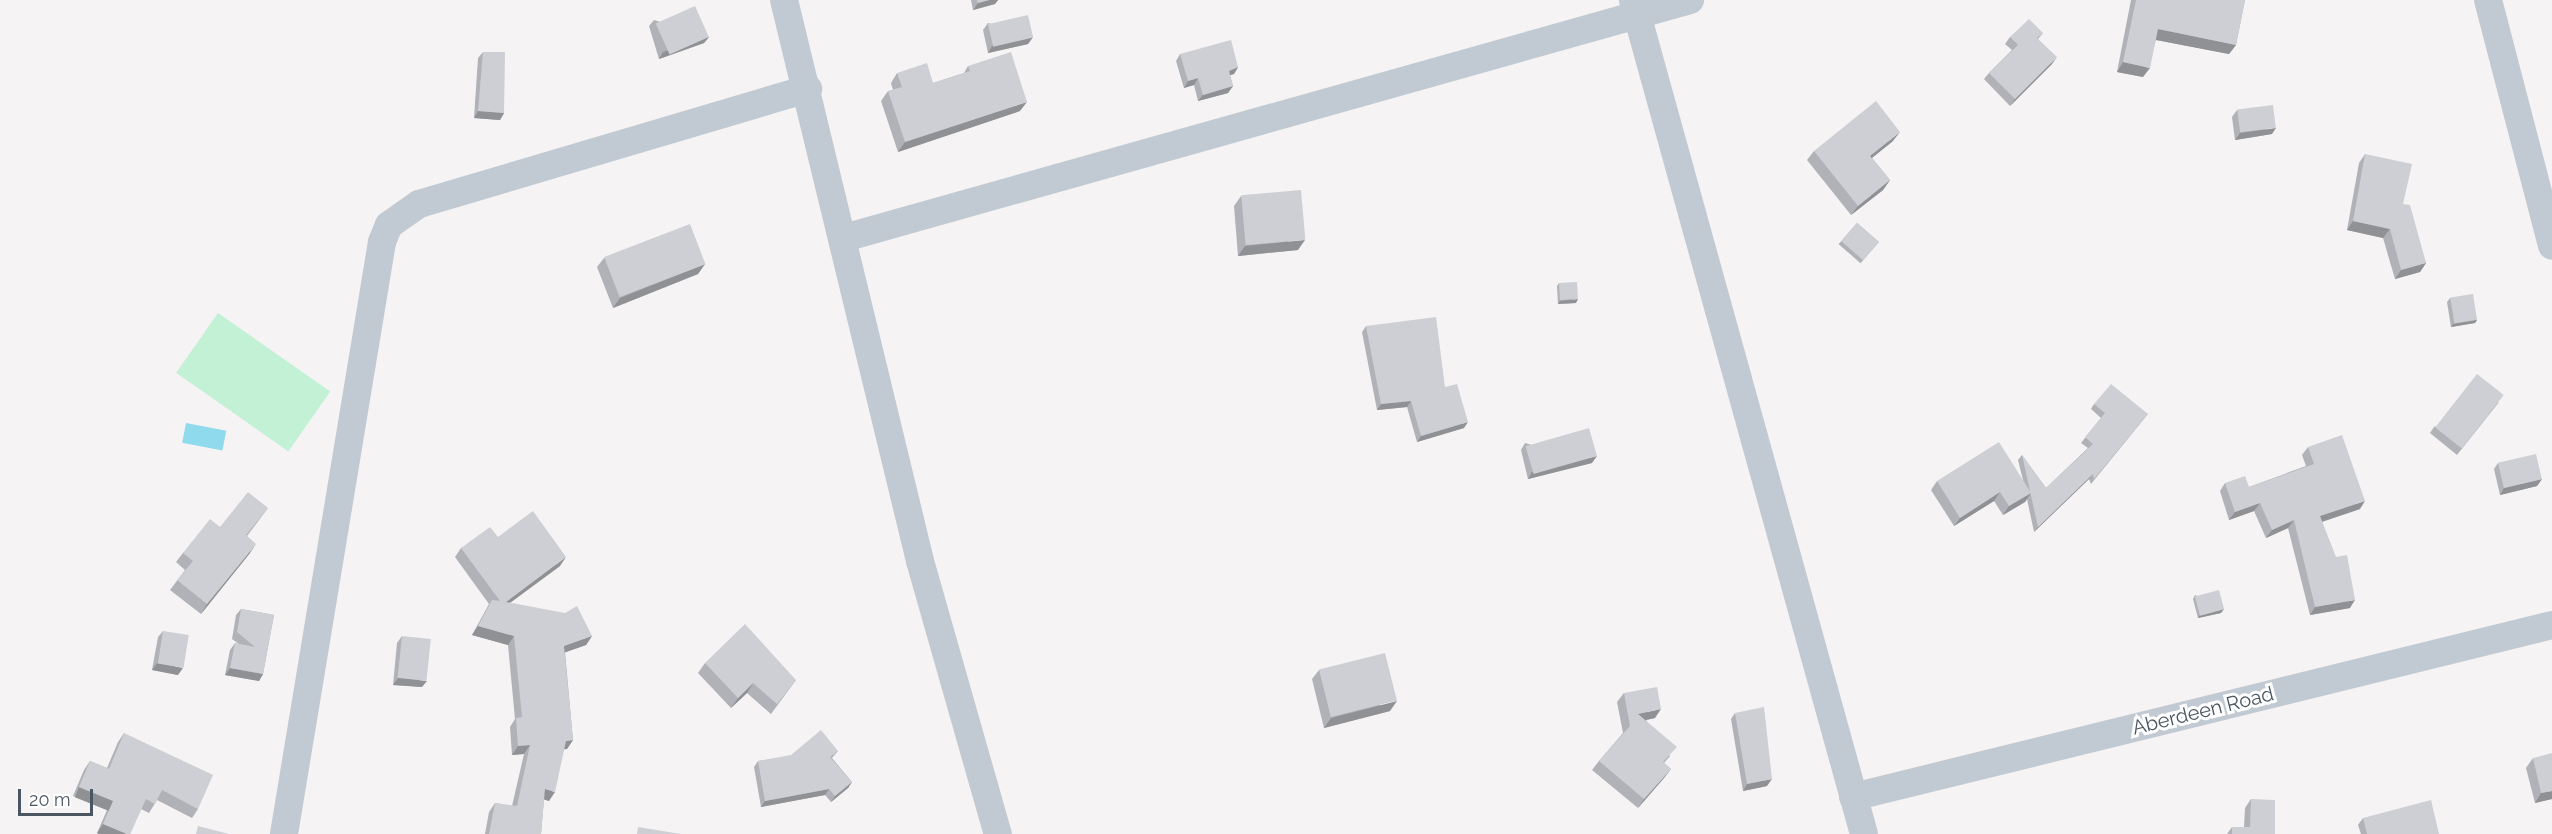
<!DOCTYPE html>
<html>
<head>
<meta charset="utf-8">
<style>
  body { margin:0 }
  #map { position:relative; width:2552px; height:834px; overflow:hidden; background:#f5f3f3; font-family:Raleway,sans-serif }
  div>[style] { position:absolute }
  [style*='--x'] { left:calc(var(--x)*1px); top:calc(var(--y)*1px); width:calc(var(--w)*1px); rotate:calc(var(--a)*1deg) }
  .green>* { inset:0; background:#c3f1d5; transform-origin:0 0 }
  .water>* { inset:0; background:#90daee; transform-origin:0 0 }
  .minor>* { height:28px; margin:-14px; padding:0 14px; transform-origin:14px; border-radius:14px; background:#c1cad2 }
  .wall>* { inset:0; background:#b0b2b7; transform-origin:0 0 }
  .shaded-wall>* { inset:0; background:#909195; transform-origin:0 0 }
  .building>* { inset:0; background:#cdcfd5; transform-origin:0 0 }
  span { translate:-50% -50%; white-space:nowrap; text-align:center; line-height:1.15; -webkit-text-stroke:6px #fff; paint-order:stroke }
  .street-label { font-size:20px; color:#4a5661 }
  .scale { position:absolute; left:18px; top:789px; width:75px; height:27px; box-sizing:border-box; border:3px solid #4a5661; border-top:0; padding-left:8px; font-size:18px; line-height:21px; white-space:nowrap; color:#4a5661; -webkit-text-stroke:4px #fff; paint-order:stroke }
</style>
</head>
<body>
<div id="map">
  <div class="green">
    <i style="left:218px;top:313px;width:137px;height:73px;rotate:35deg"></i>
  </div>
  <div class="water">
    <i style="left:186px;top:423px;width:41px;height:20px;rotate:11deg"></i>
  </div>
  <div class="minor">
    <i style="--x:784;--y:0;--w:577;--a:76.37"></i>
    <i style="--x:920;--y:561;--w:284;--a:74.1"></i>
    <i style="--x:1633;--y:0;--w:865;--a:74.52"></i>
    <i style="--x:2488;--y:0;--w:254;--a:75.4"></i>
    <i style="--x:844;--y:238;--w:879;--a:-15.71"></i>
    <i style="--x:1853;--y:797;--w:720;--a:-13.82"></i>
    <i style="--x:284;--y:834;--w:600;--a:-80.6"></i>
    <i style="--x:382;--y:242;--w:18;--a:-68"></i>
    <i style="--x:389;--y:225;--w:37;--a:-35"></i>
    <i style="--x:419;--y:204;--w:406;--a:-16.5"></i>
  </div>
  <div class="wall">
    <i style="clip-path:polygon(971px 0,998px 0,995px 4px,973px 10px)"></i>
    <i style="clip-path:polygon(2131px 0,2245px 0,2236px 45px,2229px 54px,2156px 40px,2143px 77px,2117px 72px)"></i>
    <i style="clip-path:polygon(654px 20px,709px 37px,704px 43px,659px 59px,649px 26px)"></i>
    <i style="clip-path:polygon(988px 23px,1033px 37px,1028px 44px,988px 53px,983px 30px)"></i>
    <i style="clip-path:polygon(2043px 33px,2038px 39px,2052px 64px,2010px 106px,1984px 79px,1989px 73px,2012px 50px,2005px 44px,2010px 37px)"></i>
    <i style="clip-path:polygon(483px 52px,504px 113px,500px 120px,474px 118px,478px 58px)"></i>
    <i style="clip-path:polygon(1180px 54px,1238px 67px,1234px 74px,1230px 75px,1233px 86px,1228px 93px,1198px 101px,1194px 85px,1184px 88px,1176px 61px)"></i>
    <i style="clip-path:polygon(968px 66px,1020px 111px,898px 152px,881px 101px,888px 91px,893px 90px,891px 83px,897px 73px,933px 83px,964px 73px)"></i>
    <i style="clip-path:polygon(2237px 110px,2272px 134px,2235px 140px,2232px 117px)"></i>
    <i style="clip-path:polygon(1893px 141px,1872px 158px,1890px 180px,1883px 190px,1851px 215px,1807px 160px,1814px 151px)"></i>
    <i style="clip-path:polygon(2365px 154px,2403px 204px,2426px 263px,2420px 272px,2395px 279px,2383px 238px,2347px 230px,2359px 163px)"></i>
    <i style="clip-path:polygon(1241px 196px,1298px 250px,1238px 256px,1234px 206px)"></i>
    <i style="left:1857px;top:223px;width:29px;height:28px;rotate:41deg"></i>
    <i style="clip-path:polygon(604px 258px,705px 264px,698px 274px,613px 308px,597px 267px)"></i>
    <i style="clip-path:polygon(1559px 283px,1576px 303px,1558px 304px,1557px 286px)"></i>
    <i style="clip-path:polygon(2450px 298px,2477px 320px,2475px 323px,2451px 327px,2447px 302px)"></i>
    <i style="clip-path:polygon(1366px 326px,1445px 387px,1464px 428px,1417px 442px,1407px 407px,1377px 410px,1362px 332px)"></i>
    <i style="clip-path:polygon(2499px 402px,2457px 455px,2430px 433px,2434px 427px)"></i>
    <i style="clip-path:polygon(2094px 404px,2148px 414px,2091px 484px,2089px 479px,2034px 532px,2027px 499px,2025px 502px,2003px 515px,1994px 501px,1954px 526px,1931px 490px,1937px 481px,2023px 480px,2018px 460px,2022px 455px,2046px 488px,2088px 448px,2081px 443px,2101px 418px,2091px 409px)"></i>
    <i style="clip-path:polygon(1525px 443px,1592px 463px,1528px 479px,1521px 450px)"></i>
    <i style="clip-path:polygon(2308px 447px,2360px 509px,2322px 522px,2350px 608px,2310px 615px,2288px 528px,2266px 538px,2254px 511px,2229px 520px,2220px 491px,2225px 483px,2249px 487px,2306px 466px,2302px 455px)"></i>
    <i style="clip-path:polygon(2498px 463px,2542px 479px,2537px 486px,2500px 495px,2494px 469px)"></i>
    <i style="clip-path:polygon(268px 508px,247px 536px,250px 553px,201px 614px,170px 590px,185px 570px,176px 562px,183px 553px,220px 527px)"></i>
    <i style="clip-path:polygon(498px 537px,560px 566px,510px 603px,592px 636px,586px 645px,565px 652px,573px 740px,567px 749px,564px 749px,549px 801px,544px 799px,541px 834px,485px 834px,489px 812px,495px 803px,512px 806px,524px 754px,512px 755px,510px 727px,515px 719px,508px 645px,472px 635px,489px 604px,455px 557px,461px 548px)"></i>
    <i style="clip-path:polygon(2195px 595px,2224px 609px,2221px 613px,2198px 618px,2193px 599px)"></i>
    <i style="clip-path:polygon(241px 609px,274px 615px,263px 674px,259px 681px,225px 675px,230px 650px,235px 643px,239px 644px,232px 639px,236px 615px)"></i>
    <i style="clip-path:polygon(163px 631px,178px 675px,152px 670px,158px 637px)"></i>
    <i style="clip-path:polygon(402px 636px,422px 687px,393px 685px,397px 643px)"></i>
    <i style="clip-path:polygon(705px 663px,796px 680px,771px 714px,747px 693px,731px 708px,698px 673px)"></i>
    <i style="clip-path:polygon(1319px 670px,1390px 711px,1324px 728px,1312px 679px)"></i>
    <i style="clip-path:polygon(1624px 693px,1655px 718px,1646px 720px,1670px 756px,1664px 763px,1671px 769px,1664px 778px,1638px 808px,1592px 770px,1599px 761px,1623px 733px,1617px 702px)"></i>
    <i style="clip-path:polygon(1735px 713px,1767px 786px,1743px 791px,1731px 719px)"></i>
    <i style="clip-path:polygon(124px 733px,198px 809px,192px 818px,157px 800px,149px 813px,141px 809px,130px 834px,99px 834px,97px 833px,107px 810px,73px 796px,84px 770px,90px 761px,107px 768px,118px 742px)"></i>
    <i style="clip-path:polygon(838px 751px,832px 758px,852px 782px,848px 788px,831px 802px,825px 795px,761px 807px,754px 767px,758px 761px)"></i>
    <i style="clip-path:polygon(2533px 758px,2552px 799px,2535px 803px,2526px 768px)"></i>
    <i style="clip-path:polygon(2251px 799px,2275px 834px,2227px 834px,2232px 827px,2244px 827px,2245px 808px)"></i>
    <i style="clip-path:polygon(2363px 818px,2439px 834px,2361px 834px,2358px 825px)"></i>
  </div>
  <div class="shaded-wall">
    <i style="clip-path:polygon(989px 0,998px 0,995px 4px,973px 10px,978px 3px)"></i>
    <i style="clip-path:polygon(2158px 29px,2236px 45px,2229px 54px,2151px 39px)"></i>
    <i style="clip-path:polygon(709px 37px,704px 43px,659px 59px,663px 52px)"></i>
    <i style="clip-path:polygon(1033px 37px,1028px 44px,988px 53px,992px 46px)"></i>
    <i style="clip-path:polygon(2057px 57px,2052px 64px,2010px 106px,2015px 99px)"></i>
    <i style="clip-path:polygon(2123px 62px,2150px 68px,2143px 77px,2117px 72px)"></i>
    <i style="clip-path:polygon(1238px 67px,1234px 74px,1224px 77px,1229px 71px)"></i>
    <i style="clip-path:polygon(1198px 78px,1194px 85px,1184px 88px,1188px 81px)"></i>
    <i style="clip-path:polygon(1233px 86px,1228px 93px,1198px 101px,1203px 95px)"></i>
    <i style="clip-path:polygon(1027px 102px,1020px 111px,898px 152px,905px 142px)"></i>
    <i style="clip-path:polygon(478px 111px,504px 113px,500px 120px,474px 118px)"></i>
    <i style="clip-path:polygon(2276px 128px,2272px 134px,2235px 140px,2240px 133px)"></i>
    <i style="clip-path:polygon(1900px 132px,1893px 141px,1863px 165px,1870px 156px)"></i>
    <i style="clip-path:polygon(1890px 180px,1883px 190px,1851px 215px,1858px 206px)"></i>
    <i style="clip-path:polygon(2353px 221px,2390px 229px,2383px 238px,2347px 230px)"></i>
    <i style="clip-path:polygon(1305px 240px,1298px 250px,1238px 256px,1245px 246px)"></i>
    <i style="clip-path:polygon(2426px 263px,2420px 272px,2395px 279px,2401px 270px)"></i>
    <i style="clip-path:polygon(705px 264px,698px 274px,613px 308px,620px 298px)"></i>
    <i style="clip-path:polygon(1578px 299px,1576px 303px,1558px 304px,1560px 301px)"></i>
    <i style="clip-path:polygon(2477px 320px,2475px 323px,2451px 327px,2453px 324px)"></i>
    <i style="clip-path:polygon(1411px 401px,1407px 407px,1377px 410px,1381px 404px)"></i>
    <i style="clip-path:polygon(1468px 422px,1464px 428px,1417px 442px,1421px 436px)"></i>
    <i style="clip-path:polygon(1597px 456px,1592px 463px,1528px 479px,1532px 472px)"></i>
    <i style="clip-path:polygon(2093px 474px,2089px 479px,2034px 532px,2038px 527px)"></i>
    <i style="clip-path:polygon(2542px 479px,2537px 486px,2500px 495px,2504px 488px)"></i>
    <i style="clip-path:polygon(2000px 492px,1994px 501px,1954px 526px,1960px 518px)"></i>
    <i style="clip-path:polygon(2031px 493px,2025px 502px,2003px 515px,2009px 506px)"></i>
    <i style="clip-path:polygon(2365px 501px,2360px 509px,2315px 524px,2320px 516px)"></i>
    <i style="clip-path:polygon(2260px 503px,2254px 511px,2229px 520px,2235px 512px)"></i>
    <i style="clip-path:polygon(2294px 520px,2288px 528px,2266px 538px,2272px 530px)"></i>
    <i style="clip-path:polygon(256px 544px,250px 553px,201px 614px,207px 604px)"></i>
    <i style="clip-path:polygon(566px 557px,560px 566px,499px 611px,506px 602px)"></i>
    <i style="clip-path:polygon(2355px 600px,2350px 608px,2310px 615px,2315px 607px)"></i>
    <i style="clip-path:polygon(2224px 609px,2221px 613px,2198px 618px,2200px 615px)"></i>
    <i style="clip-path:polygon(478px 626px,514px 636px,508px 645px,472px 635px)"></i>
    <i style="clip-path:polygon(592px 636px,586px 645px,558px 655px,564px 646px)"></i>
    <i style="clip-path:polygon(157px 663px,183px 668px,178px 675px,152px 670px)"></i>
    <i style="clip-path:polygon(230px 668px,263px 674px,259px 681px,225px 675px)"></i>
    <i style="clip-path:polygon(398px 678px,427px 681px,422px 687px,393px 685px)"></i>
    <i style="clip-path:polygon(753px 683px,747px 693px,731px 708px,738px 698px)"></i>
    <i style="clip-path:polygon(1397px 701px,1390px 711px,1324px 728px,1331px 718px)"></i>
    <i style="clip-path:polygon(1661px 709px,1655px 718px,1632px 723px,1638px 714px)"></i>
    <i style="clip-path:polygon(573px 740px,567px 749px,560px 750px,566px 741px)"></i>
    <i style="clip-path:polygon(530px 745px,524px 754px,512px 755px,518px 746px)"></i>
    <i style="clip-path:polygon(1671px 769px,1664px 778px,1638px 808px,1644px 799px)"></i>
    <i style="clip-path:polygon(1772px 779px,1767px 786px,1743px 791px,1747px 784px)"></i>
    <i style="clip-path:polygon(852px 782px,848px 788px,831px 802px,835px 796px)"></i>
    <i style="left:79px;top:787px;width:37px;height:11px;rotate:22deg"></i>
    <i style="clip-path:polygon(545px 789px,555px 792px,549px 801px,539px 798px)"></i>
    <i style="clip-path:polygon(829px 789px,825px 795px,761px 807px,765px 801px)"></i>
    <i style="clip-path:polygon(2552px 791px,2552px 799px,2535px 803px,2541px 793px)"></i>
    <i style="clip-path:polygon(103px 824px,127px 834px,99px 834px,97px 833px)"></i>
  </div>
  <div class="building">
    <i style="clip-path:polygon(977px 0,989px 0,978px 3px)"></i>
    <i style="clip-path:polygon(2136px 0,2245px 0,2236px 45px,2158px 29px,2150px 68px,2123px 62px)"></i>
    <i style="left:695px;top:6px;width:34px;height:43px;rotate:66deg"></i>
    <i style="left:1028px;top:15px;width:23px;height:41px;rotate:77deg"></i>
    <i style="clip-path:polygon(2029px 19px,2043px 33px,2037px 38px,2057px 57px,2015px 99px,1989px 73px,2018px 45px,2010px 37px)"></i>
    <i style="clip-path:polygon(1231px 40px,1238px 67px,1229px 71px,1233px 86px,1203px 95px,1198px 78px,1188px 81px,1180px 54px)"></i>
    <i style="clip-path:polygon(483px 52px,505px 52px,504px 113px,478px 111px)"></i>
    <i style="clip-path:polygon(1011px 52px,1027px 102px,905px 142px,888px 91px,902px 87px,897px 73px,927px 63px,933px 83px,970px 71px,968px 66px)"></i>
    <i style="clip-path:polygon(1876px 101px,1900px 132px,1870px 156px,1890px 180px,1858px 206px,1814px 151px)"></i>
    <i style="left:2273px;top:105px;width:23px;height:36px;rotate:83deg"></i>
    <i style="clip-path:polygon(2365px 154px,2412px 164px,2403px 204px,2410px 205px,2426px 263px,2401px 270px,2390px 229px,2353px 221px)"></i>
    <i style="left:1301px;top:190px;width:50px;height:60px;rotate:85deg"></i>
    <i style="left:1857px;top:223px;width:29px;height:24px;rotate:41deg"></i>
    <i style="left:690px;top:224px;width:43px;height:92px;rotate:69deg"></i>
    <i style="left:1577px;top:282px;width:17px;height:18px;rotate:87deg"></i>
    <i style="left:2473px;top:294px;width:26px;height:23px;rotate:81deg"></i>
    <i style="clip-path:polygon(1436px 317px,1445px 387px,1457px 384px,1468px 422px,1421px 436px,1411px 401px,1381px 404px,1366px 326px)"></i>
    <i style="left:2477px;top:374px;width:34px;height:68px;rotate:38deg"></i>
    <i style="clip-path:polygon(2111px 384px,2148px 414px,2094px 479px,2093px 474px,2038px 527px,2022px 455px,2046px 488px,2093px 444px,2085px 437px,2105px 413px,2094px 404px)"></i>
    <i style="left:1589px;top:428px;width:29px;height:66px;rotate:74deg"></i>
    <i style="clip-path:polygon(2342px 435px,2365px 501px,2320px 516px,2336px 557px,2347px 555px,2355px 600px,2315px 607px,2294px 520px,2272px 530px,2260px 503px,2235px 512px,2225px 483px,2245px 476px,2249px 487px,2314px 464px,2308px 447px)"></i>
    <i style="clip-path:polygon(1999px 442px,2031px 493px,2009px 506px,2000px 492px,1960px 518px,1937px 481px)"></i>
    <i style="left:2536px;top:454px;width:26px;height:39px;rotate:77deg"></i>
    <i style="clip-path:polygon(248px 492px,268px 508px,246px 535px,256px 544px,207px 604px,177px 580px,193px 561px,183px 553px,210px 519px,220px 527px)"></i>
    <i style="clip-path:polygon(533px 511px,566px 557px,506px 602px,565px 613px,577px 606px,592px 636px,564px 646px,573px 740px,566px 741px,555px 792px,545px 789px,541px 834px,489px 834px,495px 803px,517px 806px,530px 745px,518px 746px,516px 718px,522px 717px,514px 636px,478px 626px,492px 600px,500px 601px,461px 548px,490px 527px,498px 537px)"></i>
    <i style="left:2219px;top:590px;width:20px;height:25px;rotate:75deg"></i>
    <i style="clip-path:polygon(241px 609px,274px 615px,263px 674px,230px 668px,235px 643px,255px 647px,237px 632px)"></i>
    <i style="clip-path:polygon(745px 624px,796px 680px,777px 704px,753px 683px,738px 698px,705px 663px)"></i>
    <i style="left:163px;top:631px;width:26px;height:33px;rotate:9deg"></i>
    <i style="left:402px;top:636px;width:29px;height:42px;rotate:6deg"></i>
    <i style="left:1385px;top:653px;width:49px;height:68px;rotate:76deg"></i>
    <i style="clip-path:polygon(1657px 687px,1661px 709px,1638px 714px,1677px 747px,1663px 762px,1671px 769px,1644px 799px,1599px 761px,1630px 726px,1624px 693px)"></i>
    <i style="clip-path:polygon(1764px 707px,1772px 779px,1747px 784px,1735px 713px)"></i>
    <i style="clip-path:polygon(821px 730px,838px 751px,830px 757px,852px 782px,835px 796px,829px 789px,765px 801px,758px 761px,791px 755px)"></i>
    <i style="clip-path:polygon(124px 733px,213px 775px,198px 809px,162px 790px,155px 804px,146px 799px,130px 834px,127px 834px,103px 824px,113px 801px,79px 787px,90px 761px,109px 769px)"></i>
    <i style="clip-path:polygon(2552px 753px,2552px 791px,2541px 793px,2533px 758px)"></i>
    <i style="clip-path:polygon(2251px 799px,2275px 800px,2275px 834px,2232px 834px,2232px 827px,2250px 827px)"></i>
    <i style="clip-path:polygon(2431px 800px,2439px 834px,2367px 834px,2363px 818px)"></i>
    <i style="clip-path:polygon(198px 826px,229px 834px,196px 834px)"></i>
    <i style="clip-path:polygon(638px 827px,681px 834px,637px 834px)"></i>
  </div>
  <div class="street-label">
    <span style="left:2203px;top:711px;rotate:-14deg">Aberdeen Road</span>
  </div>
  <div class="scale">20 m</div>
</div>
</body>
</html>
